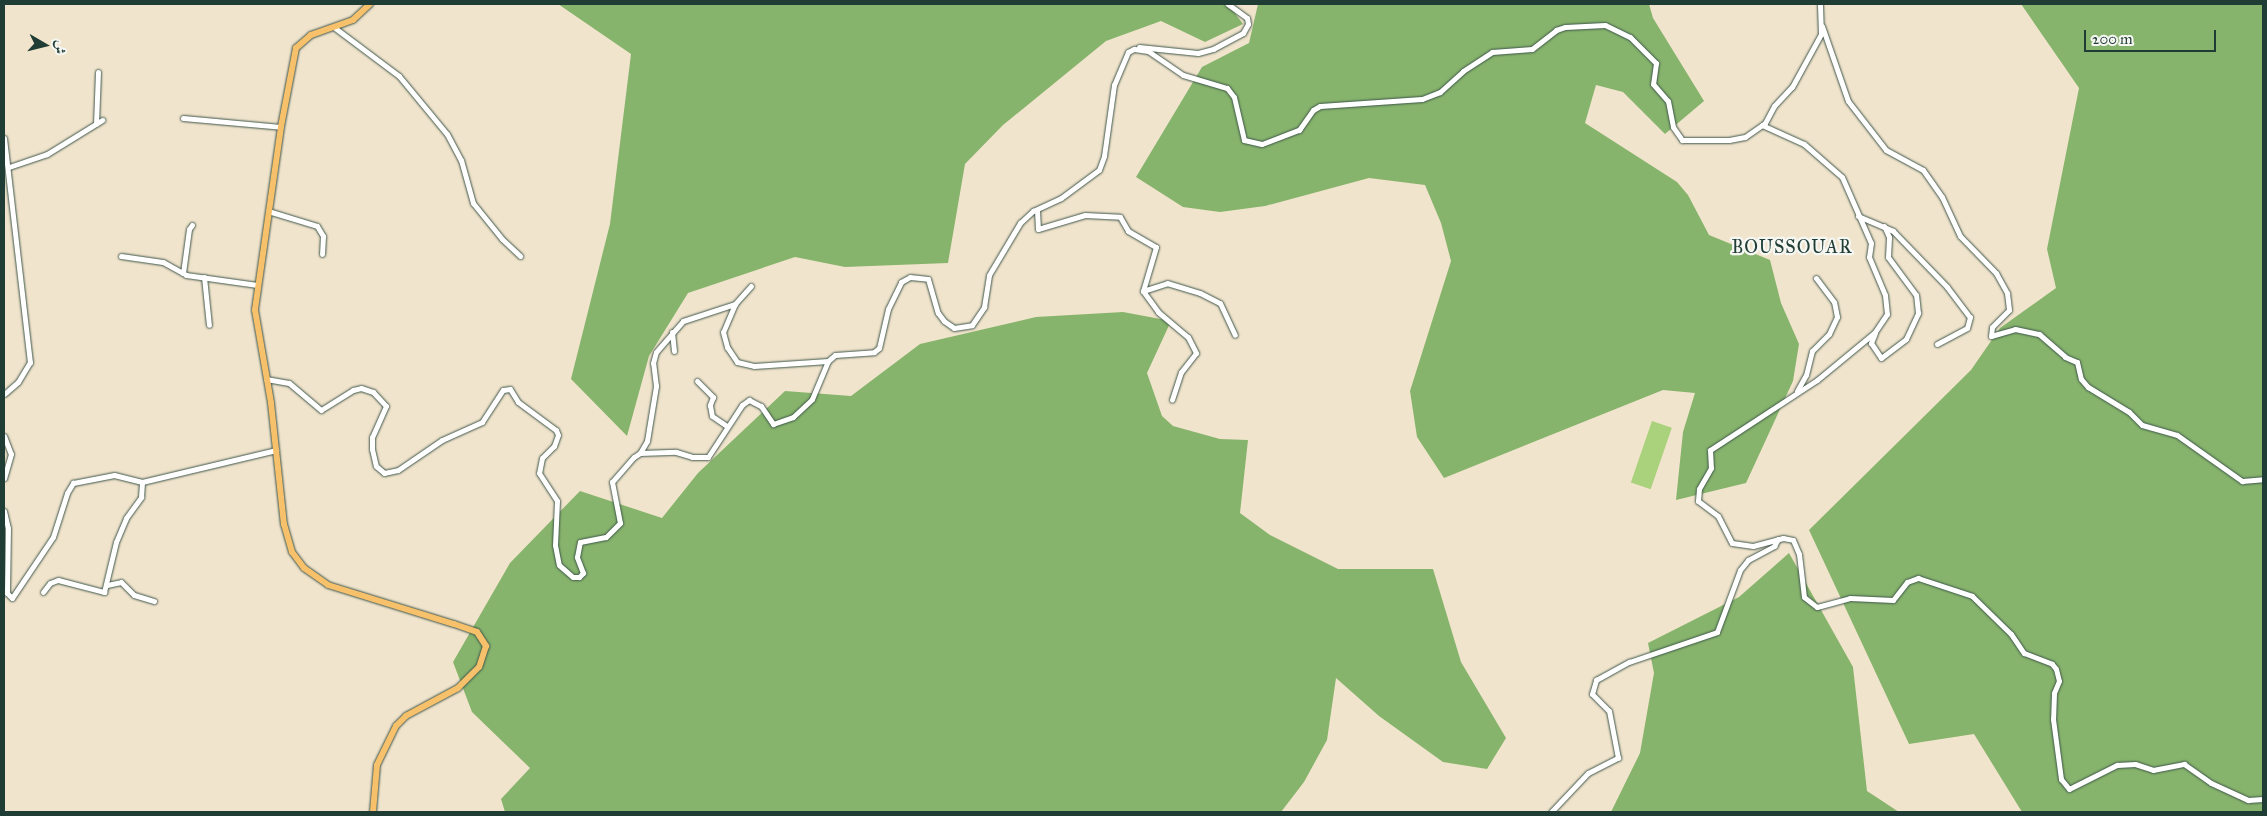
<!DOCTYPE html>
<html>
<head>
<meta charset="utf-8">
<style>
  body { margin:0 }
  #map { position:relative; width:2267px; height:816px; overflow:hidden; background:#f1e4cc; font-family:"IM FELL Great Primer",Amiri,serif }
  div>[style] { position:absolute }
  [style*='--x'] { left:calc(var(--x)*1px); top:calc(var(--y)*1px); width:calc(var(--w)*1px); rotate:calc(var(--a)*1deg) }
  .green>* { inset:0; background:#aad27d; transform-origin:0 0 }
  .forest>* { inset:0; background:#87b46c }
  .roads { filter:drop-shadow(0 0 1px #3e564b) drop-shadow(0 0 1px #3e564b) }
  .minor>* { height:5px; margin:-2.5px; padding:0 2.5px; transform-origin:2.5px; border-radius:2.5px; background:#fff }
  .major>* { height:6px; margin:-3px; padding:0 3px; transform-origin:3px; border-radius:3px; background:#f7c06b }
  span { translate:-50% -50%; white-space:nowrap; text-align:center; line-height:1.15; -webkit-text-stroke:4.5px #f6f6f2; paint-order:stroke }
  .quarter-label { font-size:18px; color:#1f3d34; letter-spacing:1px }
  .frame { position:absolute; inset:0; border:5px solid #1f3d34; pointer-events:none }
  .north { position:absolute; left:20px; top:20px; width:50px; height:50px; -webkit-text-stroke:4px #f6f6f2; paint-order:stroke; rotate:98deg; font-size:14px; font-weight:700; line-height:20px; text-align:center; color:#1f3d34 }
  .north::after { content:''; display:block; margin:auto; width:18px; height:22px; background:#1f3d34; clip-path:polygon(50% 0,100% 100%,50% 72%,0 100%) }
  .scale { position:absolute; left:2084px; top:30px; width:132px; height:22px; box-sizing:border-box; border:2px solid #1f3d34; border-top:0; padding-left:6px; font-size:15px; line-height:18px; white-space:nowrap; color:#1f3d34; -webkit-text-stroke:4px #f6f6f2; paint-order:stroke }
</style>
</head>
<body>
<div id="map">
  <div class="green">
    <i style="left:1652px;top:421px;width:21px;height:65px;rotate:19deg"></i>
  </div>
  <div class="forest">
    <i style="clip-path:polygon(558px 4px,1228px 4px,1243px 24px,1205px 42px,1161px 21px,1106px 41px,1003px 125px,965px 164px,948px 263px,845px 267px,795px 257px,688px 293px,649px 356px,627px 436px,571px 379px,610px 224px,631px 54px)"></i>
    <i style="clip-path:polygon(1258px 4px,1649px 4px,1653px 18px,1704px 101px,1665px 134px,1623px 92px,1596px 85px,1585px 123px,1677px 182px,1688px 195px,1709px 235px,1770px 260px,1781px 303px,1799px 344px,1793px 381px,1746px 483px,1676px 500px,1683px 432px,1695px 393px,1663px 390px,1444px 478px,1417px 437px,1410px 391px,1451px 261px,1441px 223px,1425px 185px,1369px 178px,1265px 206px,1220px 212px,1183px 207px,1136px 177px,1202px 67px,1249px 43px)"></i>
    <i style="clip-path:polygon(2021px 4px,2263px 4px,2263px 812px,2022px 812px,1974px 734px,1909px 744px,1809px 530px,1971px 370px,2000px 328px,2056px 288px,2047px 249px,2079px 88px)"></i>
    <i style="clip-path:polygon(1123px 312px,1171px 321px,1147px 373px,1162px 416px,1173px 426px,1220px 439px,1248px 440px,1240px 513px,1270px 535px,1338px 569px,1433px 569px,1461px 662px,1506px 738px,1487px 769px,1443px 762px,1379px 716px,1336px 678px,1327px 740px,1304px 782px,1281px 812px,505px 812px,501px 799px,530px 768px,472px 712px,453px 662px,510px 563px,580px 491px,662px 518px,698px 473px,785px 391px,851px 396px,920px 344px,1036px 317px)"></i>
    <i style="clip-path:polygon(1789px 553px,1853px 667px,1867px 791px,1899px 812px,1611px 812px,1640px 753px,1654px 673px,1648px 643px,1739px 597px)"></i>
  </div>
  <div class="roads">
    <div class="minor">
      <i style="--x:1822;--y:26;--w:79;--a:70.9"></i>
      <i style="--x:1848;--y:101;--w:62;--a:52.2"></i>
      <i style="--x:1886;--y:150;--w:42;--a:28.4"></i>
      <i style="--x:1923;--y:170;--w:33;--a:55"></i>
      <i style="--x:1942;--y:197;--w:43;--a:65.2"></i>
      <i style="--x:1960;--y:236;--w:52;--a:45.8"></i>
      <i style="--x:1996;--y:273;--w:23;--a:61"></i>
      <i style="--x:2007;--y:293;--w:17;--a:83"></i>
      <i style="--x:2009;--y:310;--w:24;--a:135"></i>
      <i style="--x:1992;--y:327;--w:9;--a:96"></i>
      <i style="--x:1991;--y:336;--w:25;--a:-16"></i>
      <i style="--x:2015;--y:329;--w:25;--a:12"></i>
      <i style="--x:2039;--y:334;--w:35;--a:41"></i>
      <i style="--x:2065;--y:357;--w:13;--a:23"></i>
      <i style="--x:2077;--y:362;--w:17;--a:77"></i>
      <i style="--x:2081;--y:379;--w:11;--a:49"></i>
      <i style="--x:2088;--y:387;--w:48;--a:31.4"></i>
      <i style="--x:2129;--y:412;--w:18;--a:45"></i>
      <i style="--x:2142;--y:425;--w:36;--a:16"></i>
      <i style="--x:2177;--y:435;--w:80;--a:35.3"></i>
      <i style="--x:2242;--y:481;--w:21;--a:-5"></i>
      <i style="--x:335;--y:28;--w:80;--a:36.9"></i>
      <i style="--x:399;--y:76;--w:75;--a:50.4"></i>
      <i style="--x:447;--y:134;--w:30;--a:62"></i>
      <i style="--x:461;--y:160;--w:45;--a:74.4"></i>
      <i style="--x:473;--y:203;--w:46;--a:51.1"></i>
      <i style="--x:502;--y:239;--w:25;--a:43"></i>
      <i style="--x:1139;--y:47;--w:59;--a:5.8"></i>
      <i style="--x:1198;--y:53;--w:16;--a:-15"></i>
      <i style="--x:1213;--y:49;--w:34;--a:-28"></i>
      <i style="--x:1243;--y:33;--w:10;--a:-61"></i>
      <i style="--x:1248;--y:24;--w:6;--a:-99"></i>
      <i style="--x:1247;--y:18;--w:24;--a:-144"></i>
      <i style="--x:183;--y:118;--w:98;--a:5.2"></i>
      <i style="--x:96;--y:124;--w:52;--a:-87.8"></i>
      <i style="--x:1762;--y:125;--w:46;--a:24.3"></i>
      <i style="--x:1804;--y:144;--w:50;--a:41"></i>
      <i style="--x:1842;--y:177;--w:72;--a:66.3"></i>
      <i style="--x:1871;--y:243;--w:14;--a:98"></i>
      <i style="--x:1869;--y:257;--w:41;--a:67.2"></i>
      <i style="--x:1885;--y:295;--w:19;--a:84"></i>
      <i style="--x:1887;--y:314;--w:23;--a:124"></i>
      <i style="--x:1874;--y:333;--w:74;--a:140.5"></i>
      <i style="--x:1817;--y:380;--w:128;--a:146.8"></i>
      <i style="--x:1710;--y:450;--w:18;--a:87"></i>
      <i style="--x:1711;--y:468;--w:24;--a:120"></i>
      <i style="--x:1699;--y:489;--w:12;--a:95"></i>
      <i style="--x:1698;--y:501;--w:25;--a:37"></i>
      <i style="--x:1718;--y:516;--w:30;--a:63"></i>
      <i style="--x:1732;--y:543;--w:21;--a:8"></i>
      <i style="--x:1753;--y:546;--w:31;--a:-15"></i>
      <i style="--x:1783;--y:538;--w:10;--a:11"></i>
      <i style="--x:1793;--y:540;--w:15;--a:67"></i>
      <i style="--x:1799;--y:554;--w:43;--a:83.4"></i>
      <i style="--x:1804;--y:597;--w:16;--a:38"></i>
      <i style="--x:1817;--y:607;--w:34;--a:-15"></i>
      <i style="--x:1850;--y:598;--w:43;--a:2.7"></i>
      <i style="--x:1893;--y:600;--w:23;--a:-52"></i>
      <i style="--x:1907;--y:582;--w:12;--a:-20"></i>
      <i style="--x:1918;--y:578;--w:57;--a:18.4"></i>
      <i style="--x:1972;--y:596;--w:54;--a:44.3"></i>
      <i style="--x:2011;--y:634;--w:23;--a:56"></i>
      <i style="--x:2024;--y:653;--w:30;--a:21"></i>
      <i style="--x:2052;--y:664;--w:6;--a:51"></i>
      <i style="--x:2056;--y:669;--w:12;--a:76"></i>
      <i style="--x:2059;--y:681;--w:13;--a:113"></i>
      <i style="--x:2054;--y:693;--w:26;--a:92"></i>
      <i style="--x:2053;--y:719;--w:61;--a:82.4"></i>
      <i style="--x:2061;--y:779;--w:13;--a:51"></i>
      <i style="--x:2069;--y:789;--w:54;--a:-26.6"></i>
      <i style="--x:2117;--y:765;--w:18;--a:-3"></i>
      <i style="--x:2135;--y:764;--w:19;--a:18"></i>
      <i style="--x:2153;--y:770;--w:32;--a:-11"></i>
      <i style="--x:2184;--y:764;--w:33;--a:35"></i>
      <i style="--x:2211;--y:783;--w:41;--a:24.7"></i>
      <i style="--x:2248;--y:800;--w:15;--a:-4"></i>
      <i style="--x:4;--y:138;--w:226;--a:83.4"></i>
      <i style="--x:30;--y:362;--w:23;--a:121"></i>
      <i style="--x:18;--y:382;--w:18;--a:139"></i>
      <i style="--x:9;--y:167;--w:40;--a:-18.9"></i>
      <i style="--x:47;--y:154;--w:65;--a:-31.7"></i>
      <i style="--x:1037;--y:210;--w:19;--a:87"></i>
      <i style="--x:1038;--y:229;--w:49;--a:-16.6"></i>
      <i style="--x:1085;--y:215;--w:35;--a:3"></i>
      <i style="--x:1120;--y:217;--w:16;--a:60"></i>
      <i style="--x:1128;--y:231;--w:32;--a:30"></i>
      <i style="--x:1156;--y:247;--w:46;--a:106.5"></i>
      <i style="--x:1143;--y:291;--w:26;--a:54"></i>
      <i style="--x:1158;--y:312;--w:39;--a:40"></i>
      <i style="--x:1188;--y:337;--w:18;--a:63"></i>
      <i style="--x:1196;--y:353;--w:24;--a:128"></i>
      <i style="--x:1181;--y:372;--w:29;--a:108"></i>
      <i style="--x:268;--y:211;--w:51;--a:17"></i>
      <i style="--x:317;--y:226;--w:12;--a:59"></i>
      <i style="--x:323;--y:236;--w:18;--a:93"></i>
      <i style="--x:1858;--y:216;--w:38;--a:23"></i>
      <i style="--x:1893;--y:231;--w:78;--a:46"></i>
      <i style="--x:1947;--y:287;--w:38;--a:53"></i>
      <i style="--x:1970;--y:317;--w:11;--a:105"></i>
      <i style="--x:1967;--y:328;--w:34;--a:152"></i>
      <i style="--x:121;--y:256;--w:42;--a:8.1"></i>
      <i style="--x:163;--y:262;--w:26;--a:29"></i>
      <i style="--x:186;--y:275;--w:72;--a:8"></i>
      <i style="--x:183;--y:273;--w:44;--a:-82.2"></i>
      <i style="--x:189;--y:229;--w:5;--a:-53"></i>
      <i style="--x:204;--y:277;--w:48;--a:84.1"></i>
      <i style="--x:751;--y:286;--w:24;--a:132"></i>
      <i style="--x:735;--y:304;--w:30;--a:113"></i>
      <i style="--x:723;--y:332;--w:16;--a:75"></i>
      <i style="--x:727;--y:347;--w:18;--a:56"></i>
      <i style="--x:737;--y:362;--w:17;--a:13"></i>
      <i style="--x:754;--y:366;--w:74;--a:-3.9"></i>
      <i style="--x:1143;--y:291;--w:25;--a:-18"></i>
      <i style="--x:1167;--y:283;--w:34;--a:17"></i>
      <i style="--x:1200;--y:293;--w:22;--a:27"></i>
      <i style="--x:1220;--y:303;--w:35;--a:65"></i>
      <i style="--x:672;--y:332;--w:19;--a:84"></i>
      <i style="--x:1875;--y:333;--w:11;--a:112"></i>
      <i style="--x:1871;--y:343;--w:18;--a:56"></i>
      <i style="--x:1881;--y:358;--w:31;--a:-37"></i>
      <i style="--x:1906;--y:339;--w:29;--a:-65"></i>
      <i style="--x:1918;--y:313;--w:18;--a:-96"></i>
      <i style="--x:1916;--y:295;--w:47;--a:-126.4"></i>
      <i style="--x:1888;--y:257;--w:20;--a:-87"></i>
      <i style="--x:1889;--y:237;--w:12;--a:-114"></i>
      <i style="--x:266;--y:379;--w:23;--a:10"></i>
      <i style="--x:289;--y:383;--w:42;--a:40.2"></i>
      <i style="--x:321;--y:410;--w:38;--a:-32"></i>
      <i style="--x:353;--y:390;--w:8;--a:-14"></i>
      <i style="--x:361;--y:388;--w:13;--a:18"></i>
      <i style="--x:373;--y:392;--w:19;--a:47"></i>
      <i style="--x:386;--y:406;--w:34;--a:114"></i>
      <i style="--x:372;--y:437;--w:12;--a:90"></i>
      <i style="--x:372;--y:449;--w:17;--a:77"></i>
      <i style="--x:376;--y:466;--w:11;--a:41"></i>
      <i style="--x:384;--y:473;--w:14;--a:-12"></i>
      <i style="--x:398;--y:470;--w:53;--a:-34.3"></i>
      <i style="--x:442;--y:440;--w:44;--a:-24.2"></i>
      <i style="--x:482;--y:422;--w:38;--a:-57"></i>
      <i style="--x:503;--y:390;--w:7;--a:-8"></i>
      <i style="--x:510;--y:389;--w:15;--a:58"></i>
      <i style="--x:518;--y:402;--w:47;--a:36.4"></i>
      <i style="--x:556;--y:430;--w:5;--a:68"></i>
      <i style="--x:558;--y:435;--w:12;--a:110"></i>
      <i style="--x:554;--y:446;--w:17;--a:135"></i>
      <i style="--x:542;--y:458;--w:15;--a:101"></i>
      <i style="--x:539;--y:473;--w:33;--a:57"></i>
      <i style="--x:557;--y:501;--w:44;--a:92.6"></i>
      <i style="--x:555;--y:545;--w:20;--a:79"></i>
      <i style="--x:559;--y:565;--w:18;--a:41"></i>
      <i style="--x:573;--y:577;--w:6;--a:0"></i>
      <i style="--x:579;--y:577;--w:6;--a:-45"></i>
      <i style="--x:583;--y:573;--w:17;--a:-111"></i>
      <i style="--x:577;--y:557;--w:15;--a:-79"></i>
      <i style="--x:580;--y:542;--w:26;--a:-11"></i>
      <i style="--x:606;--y:537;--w:20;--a:-45"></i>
      <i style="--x:620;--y:523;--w:42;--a:-101"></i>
      <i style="--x:612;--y:482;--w:33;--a:-49"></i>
      <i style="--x:634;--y:457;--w:7;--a:-34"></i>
      <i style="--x:640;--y:453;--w:36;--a:-2"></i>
      <i style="--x:676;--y:452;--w:17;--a:17"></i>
      <i style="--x:692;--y:457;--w:16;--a:0"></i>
      <i style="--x:708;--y:457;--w:62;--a:-56.8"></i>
      <i style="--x:742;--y:405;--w:9;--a:-36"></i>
      <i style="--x:749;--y:400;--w:13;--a:27"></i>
      <i style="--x:761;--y:406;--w:22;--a:56"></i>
      <i style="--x:773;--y:424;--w:21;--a:-19"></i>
      <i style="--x:793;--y:417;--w:26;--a:-43"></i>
      <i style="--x:812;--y:399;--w:41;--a:-67.2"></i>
      <i style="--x:828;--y:361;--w:9;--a:-41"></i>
      <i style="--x:835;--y:355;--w:39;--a:-4"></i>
      <i style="--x:874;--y:352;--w:6;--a:-39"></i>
      <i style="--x:879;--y:348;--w:40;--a:-77"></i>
      <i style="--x:888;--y:309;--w:30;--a:-64"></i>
      <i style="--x:901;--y:282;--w:10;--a:-29"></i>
      <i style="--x:910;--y:277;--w:18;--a:6"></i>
      <i style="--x:928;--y:279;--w:35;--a:74"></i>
      <i style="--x:938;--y:313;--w:10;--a:53"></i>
      <i style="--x:944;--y:321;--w:12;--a:35"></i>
      <i style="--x:954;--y:328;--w:18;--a:-9"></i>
      <i style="--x:972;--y:325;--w:22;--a:-56"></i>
      <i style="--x:984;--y:307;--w:32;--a:-81"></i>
      <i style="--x:989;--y:275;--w:61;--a:-59.2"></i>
      <i style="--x:1020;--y:223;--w:18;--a:-43"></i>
      <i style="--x:1033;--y:211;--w:31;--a:-25"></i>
      <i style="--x:1061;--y:198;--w:47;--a:-36.4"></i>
      <i style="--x:1099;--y:170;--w:15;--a:-70"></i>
      <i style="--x:1104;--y:156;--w:72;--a:-82"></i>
      <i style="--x:1114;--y:85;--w:36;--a:-67"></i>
      <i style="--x:1128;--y:52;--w:7;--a:-27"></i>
      <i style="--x:1134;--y:49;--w:14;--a:8"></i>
      <i style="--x:1148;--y:51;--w:42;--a:34.4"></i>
      <i style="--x:1183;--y:75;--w:46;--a:16.5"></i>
      <i style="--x:1227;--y:88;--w:11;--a:52"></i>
      <i style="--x:1234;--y:97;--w:44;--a:76.9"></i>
      <i style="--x:1244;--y:140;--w:18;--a:13"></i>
      <i style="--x:1262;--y:144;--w:40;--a:-21"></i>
      <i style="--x:1299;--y:130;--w:24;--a:-55"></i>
      <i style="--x:1313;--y:110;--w:8;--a:-30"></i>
      <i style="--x:1320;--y:106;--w:102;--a:-3.9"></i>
      <i style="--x:1422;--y:99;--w:19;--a:-21"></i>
      <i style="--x:1440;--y:92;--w:31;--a:-42"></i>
      <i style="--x:1463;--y:71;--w:35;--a:-33"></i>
      <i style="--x:1492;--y:52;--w:40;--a:-4.3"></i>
      <i style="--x:1532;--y:49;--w:31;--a:-38"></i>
      <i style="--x:1556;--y:30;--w:9;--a:-18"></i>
      <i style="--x:1565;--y:27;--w:40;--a:-2.9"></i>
      <i style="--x:1605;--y:25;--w:28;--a:26"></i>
      <i style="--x:1630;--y:37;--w:37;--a:45"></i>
      <i style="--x:1656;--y:63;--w:21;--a:98"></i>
      <i style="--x:1653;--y:84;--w:23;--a:49"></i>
      <i style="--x:1668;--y:101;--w:26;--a:79"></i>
      <i style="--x:1673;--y:127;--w:16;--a:55"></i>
      <i style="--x:1682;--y:140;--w:47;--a:0"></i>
      <i style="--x:1729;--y:140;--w:16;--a:-11"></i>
      <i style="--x:1745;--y:137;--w:24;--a:-35"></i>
      <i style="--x:1765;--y:123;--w:19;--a:-62"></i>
      <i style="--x:1774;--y:106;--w:26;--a:-47"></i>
      <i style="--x:1792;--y:87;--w:60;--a:-61.3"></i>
      <i style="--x:1821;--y:34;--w:30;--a:-92"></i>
      <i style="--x:697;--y:381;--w:23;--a:45"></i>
      <i style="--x:713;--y:397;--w:9;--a:111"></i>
      <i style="--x:710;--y:405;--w:11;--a:80"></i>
      <i style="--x:712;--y:416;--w:18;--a:34"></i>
      <i style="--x:1797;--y:391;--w:18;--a:-61"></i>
      <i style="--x:1806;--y:375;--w:25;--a:-76"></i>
      <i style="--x:1812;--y:351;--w:24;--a:-45"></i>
      <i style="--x:1829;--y:334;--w:19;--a:-65"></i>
      <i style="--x:1837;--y:317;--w:15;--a:-101"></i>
      <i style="--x:1834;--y:302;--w:30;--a:-127"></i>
      <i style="--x:4;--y:436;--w:19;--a:69"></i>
      <i style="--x:11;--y:454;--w:25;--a:106"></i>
      <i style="--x:640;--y:453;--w:14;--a:-60"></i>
      <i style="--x:647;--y:441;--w:56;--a:-80.7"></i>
      <i style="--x:656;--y:386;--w:23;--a:-97"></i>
      <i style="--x:653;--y:363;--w:11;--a:-75"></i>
      <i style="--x:656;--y:352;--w:41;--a:-48.9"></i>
      <i style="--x:683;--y:321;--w:55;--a:-18.1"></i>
      <i style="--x:4;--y:511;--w:17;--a:77"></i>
      <i style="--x:8;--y:528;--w:65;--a:90.9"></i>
      <i style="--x:7;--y:593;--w:7;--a:45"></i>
      <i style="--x:12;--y:598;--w:73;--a:-56.1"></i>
      <i style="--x:53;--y:537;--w:46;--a:-72.3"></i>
      <i style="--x:67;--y:493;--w:12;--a:-59"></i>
      <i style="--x:73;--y:483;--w:42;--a:-11"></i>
      <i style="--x:114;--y:475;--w:29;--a:14"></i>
      <i style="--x:142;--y:482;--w:138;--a:-13.4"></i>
      <i style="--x:107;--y:585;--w:14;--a:-12"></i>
      <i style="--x:121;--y:582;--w:18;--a:45"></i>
      <i style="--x:134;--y:595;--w:21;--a:17"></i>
      <i style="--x:43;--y:592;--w:11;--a:-52"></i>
      <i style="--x:50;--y:583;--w:9;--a:-21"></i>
      <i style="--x:58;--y:580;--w:48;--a:14.6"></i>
      <i style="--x:104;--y:592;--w:51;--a:-76.5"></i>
      <i style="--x:116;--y:542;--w:26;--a:-67"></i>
      <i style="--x:126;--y:518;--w:26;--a:-54"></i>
      <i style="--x:141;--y:497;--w:15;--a:-86"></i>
      <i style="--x:1551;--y:812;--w:54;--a:-46.5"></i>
      <i style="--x:1588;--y:773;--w:34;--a:-27"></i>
      <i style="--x:1618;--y:758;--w:48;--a:-100.8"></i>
      <i style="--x:1609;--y:711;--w:24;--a:-135"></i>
      <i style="--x:1592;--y:694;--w:15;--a:-74"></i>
      <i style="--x:1596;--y:680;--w:38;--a:-29"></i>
      <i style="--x:1629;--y:662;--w:93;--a:-18.8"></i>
      <i style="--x:1717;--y:632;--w:66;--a:-69.6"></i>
      <i style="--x:1740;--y:570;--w:13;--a:-51"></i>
      <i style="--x:1748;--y:560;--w:30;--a:-28"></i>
      <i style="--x:1774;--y:546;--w:8;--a:-60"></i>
    </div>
    <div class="major">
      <i style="--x:370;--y:4;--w:23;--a:137"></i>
      <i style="--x:353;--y:20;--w:45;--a:160.3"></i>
      <i style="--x:311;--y:35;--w:20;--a:139"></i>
      <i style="--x:296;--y:48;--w:80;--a:100.8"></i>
      <i style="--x:281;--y:127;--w:185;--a:98.1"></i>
      <i style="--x:255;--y:310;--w:94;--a:80.2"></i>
      <i style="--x:271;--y:403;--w:122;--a:83.9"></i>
      <i style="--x:284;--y:524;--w:29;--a:74"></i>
      <i style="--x:292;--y:552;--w:20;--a:53"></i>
      <i style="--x:304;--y:568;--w:29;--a:35"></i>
      <i style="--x:328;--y:585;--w:132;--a:17.2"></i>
      <i style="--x:454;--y:624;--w:24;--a:19"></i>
      <i style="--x:477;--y:632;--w:17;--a:57"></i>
      <i style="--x:486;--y:646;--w:22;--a:108"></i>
      <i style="--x:479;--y:667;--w:30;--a:135"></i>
      <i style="--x:458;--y:688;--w:59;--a:151.7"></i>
      <i style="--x:406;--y:716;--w:14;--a:135"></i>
      <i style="--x:396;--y:726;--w:43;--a:116"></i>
      <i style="--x:377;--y:765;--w:47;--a:94.9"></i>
    </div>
  </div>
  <div class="quarter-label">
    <span style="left:1792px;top:247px">BOUSSOUAR</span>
  </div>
  <div class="frame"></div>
  <div class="north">ش</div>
  <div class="scale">200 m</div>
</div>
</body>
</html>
